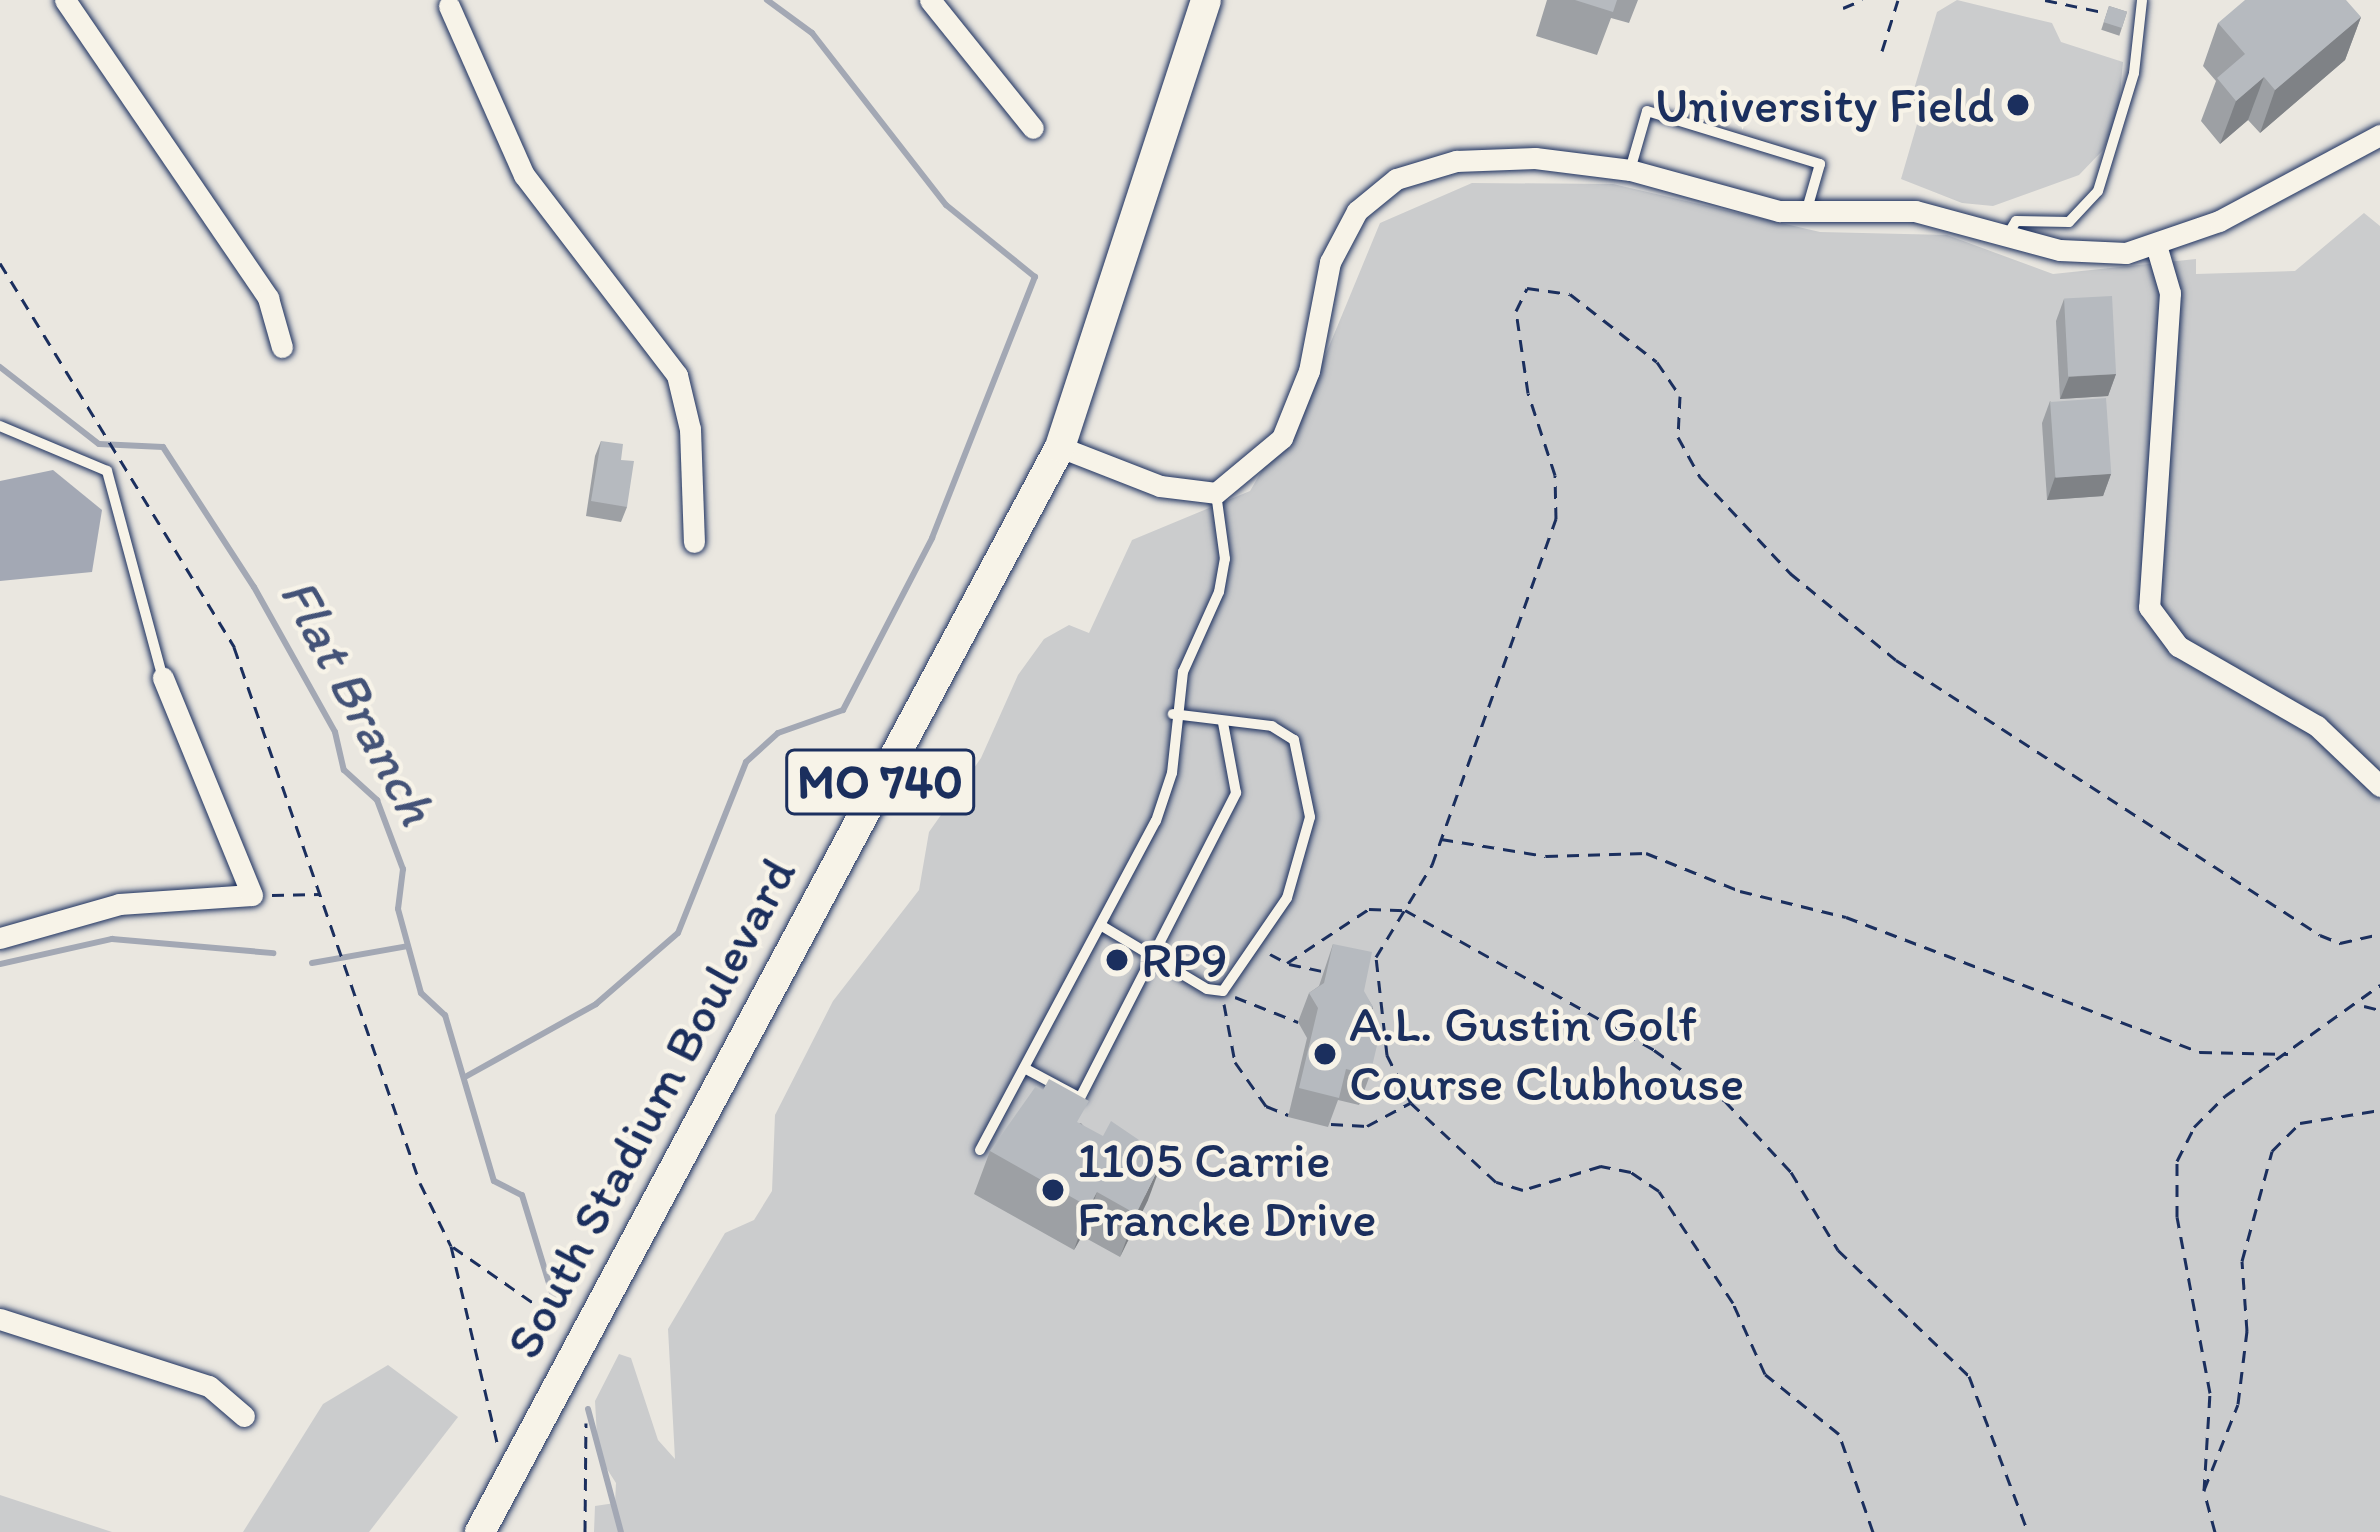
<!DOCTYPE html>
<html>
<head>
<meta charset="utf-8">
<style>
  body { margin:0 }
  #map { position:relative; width:2380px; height:1532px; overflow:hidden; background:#eae7e0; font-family:Itim,sans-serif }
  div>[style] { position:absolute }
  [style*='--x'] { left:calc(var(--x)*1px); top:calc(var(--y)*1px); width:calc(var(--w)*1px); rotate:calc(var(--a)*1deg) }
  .green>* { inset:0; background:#cbcccd }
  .water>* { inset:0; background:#a3a8b4 }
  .stream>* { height:6px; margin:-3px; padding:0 3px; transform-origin:3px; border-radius:3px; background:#a3a8b4 }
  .path>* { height:3px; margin-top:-1.5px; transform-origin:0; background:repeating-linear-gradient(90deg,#1b2f5e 0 12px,transparent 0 21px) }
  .roads { filter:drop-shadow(0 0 3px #1b2f5e) drop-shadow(0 0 3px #1b2f5e) }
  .lane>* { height:10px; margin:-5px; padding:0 5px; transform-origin:5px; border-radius:5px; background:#f7f3e8 }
  .street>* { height:21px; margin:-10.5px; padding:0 10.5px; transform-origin:10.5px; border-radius:10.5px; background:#f7f3e8 }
  .primary>* { height:30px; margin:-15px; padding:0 15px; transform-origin:15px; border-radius:15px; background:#f7f3e8 }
  .wall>* { inset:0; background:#9da0a4; transform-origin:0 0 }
  .shaded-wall>* { inset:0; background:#7f8286 }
  .building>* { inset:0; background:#b6babf; transform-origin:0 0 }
  .dots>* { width:33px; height:33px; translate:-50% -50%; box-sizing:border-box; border:6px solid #f7f3e8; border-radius:50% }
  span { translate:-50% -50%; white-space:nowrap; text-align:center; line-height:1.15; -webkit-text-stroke:9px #f7f3e8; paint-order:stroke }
  .shield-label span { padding:3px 9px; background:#f7f3e8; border:3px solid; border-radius:9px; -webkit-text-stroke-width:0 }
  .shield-label { font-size:48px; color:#1b2f5e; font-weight:700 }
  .poi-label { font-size:51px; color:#1b2f5e }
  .right { translate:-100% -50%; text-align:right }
  .left { translate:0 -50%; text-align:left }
  .street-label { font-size:51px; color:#1b2f5e }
  .water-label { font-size:54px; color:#445378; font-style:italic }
</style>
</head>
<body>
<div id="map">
  <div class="green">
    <i style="clip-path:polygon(1957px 0,2052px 23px,2061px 42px,2123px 62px,2118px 116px,2103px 150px,2079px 175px,1993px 206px,1962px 203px,1901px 179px,1920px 114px,1912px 96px,1937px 12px)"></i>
    <i style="clip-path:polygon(1472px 183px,1613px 184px,1820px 232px,1947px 235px,2053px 274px,2196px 259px,2196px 274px,2295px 271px,2364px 213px,2380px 226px,2380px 1532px,594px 1532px,595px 1506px,615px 1503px,616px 1483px,598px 1455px,595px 1401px,619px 1354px,631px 1358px,658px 1440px,675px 1459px,668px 1329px,725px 1233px,754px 1220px,772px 1191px,775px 1115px,833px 1001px,919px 890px,929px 832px,981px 758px,1018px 675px,1044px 639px,1069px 625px,1089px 633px,1132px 540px,1250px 491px,1316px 378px,1380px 223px)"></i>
    <i style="clip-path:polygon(388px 1365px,458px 1417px,369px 1532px,243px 1532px,323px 1404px)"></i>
    <i style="clip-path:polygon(0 1495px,112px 1532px,0 1532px)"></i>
  </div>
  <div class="water">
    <i style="clip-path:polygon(53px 470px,102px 510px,92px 572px,0 581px,0 481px)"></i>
  </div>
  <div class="stream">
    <i style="--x:0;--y:367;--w:125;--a:37.9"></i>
    <i style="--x:99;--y:444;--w:64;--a:2.7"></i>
    <i style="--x:163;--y:447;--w:167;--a:57"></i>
    <i style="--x:254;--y:587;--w:166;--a:60.8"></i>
    <i style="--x:335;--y:732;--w:39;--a:77"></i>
    <i style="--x:344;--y:770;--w:45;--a:42.3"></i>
    <i style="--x:377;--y:800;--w:74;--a:69.4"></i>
    <i style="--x:403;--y:869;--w:40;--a:97.1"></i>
    <i style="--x:398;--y:909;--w:87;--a:74.7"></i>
    <i style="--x:421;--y:993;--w:33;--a:43"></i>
    <i style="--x:445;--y:1015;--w:173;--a:73.6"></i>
    <i style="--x:494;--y:1181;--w:31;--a:27"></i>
    <i style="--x:522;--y:1195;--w:116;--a:73"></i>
    <i style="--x:312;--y:963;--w:97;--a:-10"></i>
    <i style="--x:0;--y:964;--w:115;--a:-12.6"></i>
    <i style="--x:112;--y:939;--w:162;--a:5"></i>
    <i style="--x:465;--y:1077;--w:150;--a:-29.1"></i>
    <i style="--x:596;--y:1004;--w:108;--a:-40.9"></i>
    <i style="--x:678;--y:933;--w:184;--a:-68.3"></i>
    <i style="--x:746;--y:762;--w:43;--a:-42.2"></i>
    <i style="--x:778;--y:733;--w:69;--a:-19.5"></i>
    <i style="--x:843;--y:710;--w:194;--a:-62.6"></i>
    <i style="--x:932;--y:538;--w:281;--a:-68.5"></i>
    <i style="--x:1035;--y:277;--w:114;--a:-141"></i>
    <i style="--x:946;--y:205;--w:218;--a:-127.9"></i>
    <i style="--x:812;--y:33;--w:56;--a:-143.7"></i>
    <i style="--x:588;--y:1409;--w:127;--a:75"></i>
  </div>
  <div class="path">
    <i style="--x:2045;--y:0;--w:63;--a:11.8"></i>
    <i style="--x:1843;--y:8;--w:21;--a:-23"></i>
    <i style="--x:1882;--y:51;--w:53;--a:-72.6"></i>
    <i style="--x:0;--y:263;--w:450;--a:58.6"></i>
    <i style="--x:234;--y:647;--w:567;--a:70.86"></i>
    <i style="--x:420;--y:1183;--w:70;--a:63.8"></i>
    <i style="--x:451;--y:1246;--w:206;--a:76.8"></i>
    <i style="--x:1441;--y:839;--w:106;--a:9.2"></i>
    <i style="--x:1546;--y:856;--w:100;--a:-1.7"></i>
    <i style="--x:1646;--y:853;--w:101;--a:22"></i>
    <i style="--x:1740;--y:891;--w:109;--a:13.8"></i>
    <i style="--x:1846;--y:917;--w:379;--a:20.9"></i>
    <i style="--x:2200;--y:1052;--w:88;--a:1.3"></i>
    <i style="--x:272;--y:895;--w:48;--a:-1.2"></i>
    <i style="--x:1270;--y:954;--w:19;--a:28"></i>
    <i style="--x:1287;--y:963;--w:98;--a:-33.4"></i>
    <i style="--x:1369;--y:909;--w:36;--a:2"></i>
    <i style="--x:1405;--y:910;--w:286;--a:29.3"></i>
    <i style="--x:1654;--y:1050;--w:87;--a:35.7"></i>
    <i style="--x:1725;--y:1101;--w:97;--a:47.1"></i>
    <i style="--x:1791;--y:1172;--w:91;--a:58.9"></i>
    <i style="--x:1838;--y:1250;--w:182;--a:43.9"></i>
    <i style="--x:1969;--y:1376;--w:167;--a:69.3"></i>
    <i style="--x:1289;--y:964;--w:38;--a:12"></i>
    <i style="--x:1235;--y:997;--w:68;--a:21.6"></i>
    <i style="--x:1224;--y:1004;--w:59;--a:79.3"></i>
    <i style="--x:1235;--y:1062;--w:54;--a:54.8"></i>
    <i style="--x:1266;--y:1106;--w:24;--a:22"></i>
    <i style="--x:2364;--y:1006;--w:16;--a:14"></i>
    <i style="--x:1331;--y:1124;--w:36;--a:3"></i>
    <i style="--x:1367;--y:1126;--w:49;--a:-28.1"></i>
    <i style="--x:453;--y:1247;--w:112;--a:34.8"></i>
    <i style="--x:2204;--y:1490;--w:92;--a:-68.4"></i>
    <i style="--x:2238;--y:1404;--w:74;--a:-83"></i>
    <i style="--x:2247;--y:1331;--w:70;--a:-94.1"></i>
    <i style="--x:2242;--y:1261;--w:114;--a:-74.7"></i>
    <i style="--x:2272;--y:1151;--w:40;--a:-45"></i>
    <i style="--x:2300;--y:1123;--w:81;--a:-9.2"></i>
    <i style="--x:585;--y:1532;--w:109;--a:-89.5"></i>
    <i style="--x:1873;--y:1532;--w:104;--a:-109.1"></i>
    <i style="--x:1839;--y:1434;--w:95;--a:-141"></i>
    <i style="--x:1765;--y:1374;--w:78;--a:-114.3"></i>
    <i style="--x:1733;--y:1303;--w:134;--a:-123.5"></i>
    <i style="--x:1659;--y:1191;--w:34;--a:-146"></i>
    <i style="--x:1631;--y:1172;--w:31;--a:-169"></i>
    <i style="--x:1601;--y:1166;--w:82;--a:162.9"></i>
    <i style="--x:1523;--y:1190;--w:28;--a:-163"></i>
    <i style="--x:1496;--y:1182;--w:116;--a:-137.1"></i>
    <i style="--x:1411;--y:1103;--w:54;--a:-116.6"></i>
    <i style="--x:1387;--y:1055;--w:99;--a:-96.4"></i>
    <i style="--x:1376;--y:957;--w:108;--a:-58.7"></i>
    <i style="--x:1432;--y:865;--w:368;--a:-70.3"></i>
    <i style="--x:1556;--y:519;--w:44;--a:-91.3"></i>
    <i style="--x:1555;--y:475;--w:86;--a:-108.2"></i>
    <i style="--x:1528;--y:393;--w:83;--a:-98.3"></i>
    <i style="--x:1516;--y:311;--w:25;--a:-64"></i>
    <i style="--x:1527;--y:288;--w:43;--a:7.9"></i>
    <i style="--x:1570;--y:294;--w:110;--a:38"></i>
    <i style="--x:1657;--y:362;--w:41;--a:55.9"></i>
    <i style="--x:1680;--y:396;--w:41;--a:92.8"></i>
    <i style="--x:1678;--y:437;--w:46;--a:61.2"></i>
    <i style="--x:1700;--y:477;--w:132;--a:46.8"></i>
    <i style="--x:1790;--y:573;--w:137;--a:39.4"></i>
    <i style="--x:1896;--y:660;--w:505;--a:32.97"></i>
    <i style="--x:2320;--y:935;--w:22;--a:22"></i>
    <i style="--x:2340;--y:943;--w:41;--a:-12.7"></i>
    <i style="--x:2215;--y:1532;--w:42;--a:-105"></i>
    <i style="--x:2204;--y:1491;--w:98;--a:-86.5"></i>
    <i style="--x:2210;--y:1393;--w:179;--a:-100.6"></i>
    <i style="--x:2177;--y:1217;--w:56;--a:-90"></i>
    <i style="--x:2177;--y:1161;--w:38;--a:-63"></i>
    <i style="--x:2194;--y:1127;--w:44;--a:-45"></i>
    <i style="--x:2225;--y:1096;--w:191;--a:-35.6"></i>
  </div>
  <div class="roads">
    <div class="lane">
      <i style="--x:1630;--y:170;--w:61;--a:-73.9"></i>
      <i style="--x:1647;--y:111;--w:181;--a:17"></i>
      <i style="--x:1820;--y:164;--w:47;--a:106.1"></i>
      <i style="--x:2007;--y:236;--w:17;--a:-59"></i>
      <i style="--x:2016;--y:221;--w:53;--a:1.1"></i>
      <i style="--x:2069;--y:222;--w:42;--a:-46.9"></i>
      <i style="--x:2098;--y:191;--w:123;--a:-73"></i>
      <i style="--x:2134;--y:73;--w:73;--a:-83.7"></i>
      <i style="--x:0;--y:426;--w:116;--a:22.8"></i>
      <i style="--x:107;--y:471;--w:214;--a:74.9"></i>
      <i style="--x:1102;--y:926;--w:122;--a:31"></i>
      <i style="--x:1207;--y:989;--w:16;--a:7"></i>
      <i style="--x:1223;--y:991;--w:113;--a:-55.5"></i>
      <i style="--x:1287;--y:898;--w:84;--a:-74.1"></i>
      <i style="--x:1310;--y:817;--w:79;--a:-101.7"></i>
      <i style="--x:1294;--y:740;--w:26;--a:-148"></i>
      <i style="--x:1272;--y:726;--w:100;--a:-173.1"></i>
      <i style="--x:1026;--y:1069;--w:61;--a:28.2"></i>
      <i style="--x:1080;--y:1098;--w:343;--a:-62.9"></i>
      <i style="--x:1236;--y:793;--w:71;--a:-100.5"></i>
      <i style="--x:980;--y:1150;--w:373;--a:-61.9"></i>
      <i style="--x:1156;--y:821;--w:51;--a:-71.6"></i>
      <i style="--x:1172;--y:773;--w:102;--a:-83.8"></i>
      <i style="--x:1183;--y:672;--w:88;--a:-65.8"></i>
      <i style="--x:1219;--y:592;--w:34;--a:-80"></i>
      <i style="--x:1225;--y:559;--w:67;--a:-97.8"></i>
    </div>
    <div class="street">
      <i style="--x:65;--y:0;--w:361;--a:55.7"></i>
      <i style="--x:268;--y:298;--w:51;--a:74.1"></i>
      <i style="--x:930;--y:0;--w:164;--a:51.2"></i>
      <i style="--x:449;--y:6;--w:185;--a:66.1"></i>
      <i style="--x:524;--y:175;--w:252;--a:52.6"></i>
      <i style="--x:677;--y:375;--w:56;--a:76.5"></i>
      <i style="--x:690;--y:429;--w:113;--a:88"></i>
      <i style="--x:2156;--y:245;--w:50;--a:73.7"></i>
      <i style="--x:2170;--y:293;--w:315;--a:93.8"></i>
      <i style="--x:2149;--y:607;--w:49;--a:53.4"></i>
      <i style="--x:2178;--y:646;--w:160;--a:29.9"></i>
      <i style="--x:2317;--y:726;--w:87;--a:43.6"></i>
      <i style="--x:1060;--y:447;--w:107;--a:21.3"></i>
      <i style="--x:1160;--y:486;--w:56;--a:7.1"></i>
      <i style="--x:1216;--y:493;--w:86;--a:-39.8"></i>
      <i style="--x:1282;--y:438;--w:72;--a:-68.1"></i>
      <i style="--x:1309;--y:371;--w:111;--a:-79.1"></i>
      <i style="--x:1330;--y:262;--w:58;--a:-62.1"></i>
      <i style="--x:1357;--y:211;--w:50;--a:-39.4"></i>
      <i style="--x:1396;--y:179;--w:63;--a:-16.7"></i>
      <i style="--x:1456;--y:161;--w:79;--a:-2.2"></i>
      <i style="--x:1535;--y:158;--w:96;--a:7.2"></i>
      <i style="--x:1630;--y:170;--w:155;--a:15.4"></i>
      <i style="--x:1779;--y:211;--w:136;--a:0"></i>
      <i style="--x:1915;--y:211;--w:150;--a:15.1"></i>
      <i style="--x:2060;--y:250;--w:66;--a:2.6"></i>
      <i style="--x:2126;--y:253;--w:98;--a:-19"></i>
      <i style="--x:2219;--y:221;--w:183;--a:-28.1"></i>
      <i style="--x:0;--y:938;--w:124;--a:-15.9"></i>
      <i style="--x:119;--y:904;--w:133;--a:-3.9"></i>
      <i style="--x:252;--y:895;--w:235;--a:-112.3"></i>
      <i style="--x:0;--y:1319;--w:219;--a:17.8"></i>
      <i style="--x:209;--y:1386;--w:46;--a:40.6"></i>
    </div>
    <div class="primary">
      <i style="--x:480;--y:1532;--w:1230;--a:-61.87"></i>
      <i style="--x:1060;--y:447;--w:470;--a:-71.9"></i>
    </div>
  </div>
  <div class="wall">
    <i style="clip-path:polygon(1547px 0,1638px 0,1629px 23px,1611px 18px,1597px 55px,1536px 36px)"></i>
    <i style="left:2109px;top:6px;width:19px;height:25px;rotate:18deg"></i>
    <i style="clip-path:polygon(2361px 17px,2345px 60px,2260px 133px,2248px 120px,2220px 144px,2201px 121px,2216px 81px,2203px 66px,2218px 23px)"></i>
    <i style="clip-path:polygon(2064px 299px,2116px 374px,2108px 396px,2060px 399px,2056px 321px)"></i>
    <i style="clip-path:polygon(2050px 401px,2111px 474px,2103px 496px,2047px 500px,2042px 423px)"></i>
    <i style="clip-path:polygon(601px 441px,621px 460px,627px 507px,621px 522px,586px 516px,595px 456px)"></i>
    <i style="clip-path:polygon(1333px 944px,1373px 1007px,1364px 1033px,1370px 1075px,1359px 1105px,1338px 1100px,1328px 1127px,1288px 1117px,1307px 1038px,1298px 1022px,1309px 993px,1319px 986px)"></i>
    <i style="clip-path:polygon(1081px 1123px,1148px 1200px,1120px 1257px,1082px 1236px,1074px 1250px,974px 1194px,990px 1151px)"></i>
  </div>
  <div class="shaded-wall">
    <i style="clip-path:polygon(2361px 17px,2345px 60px,2260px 133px,2275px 90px)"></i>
    <i style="clip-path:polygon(2264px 77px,2248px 120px,2220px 144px,2236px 101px)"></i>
    <i style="clip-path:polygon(2116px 374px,2108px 396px,2060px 399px,2069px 377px)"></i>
    <i style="clip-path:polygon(2111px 474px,2103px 496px,2047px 500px,2055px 477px)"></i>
    <i style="clip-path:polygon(1373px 1007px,1362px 1037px,1355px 1031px)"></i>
    <i style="clip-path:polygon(1164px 1157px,1148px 1200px,1120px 1257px,1136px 1214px)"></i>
    <i style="clip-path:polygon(1097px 1192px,1082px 1236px,1074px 1250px,1089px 1207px)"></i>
  </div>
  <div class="building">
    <i style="clip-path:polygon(1575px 0,1617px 0,1613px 12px)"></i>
    <i style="clip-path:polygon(2245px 0,2346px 0,2361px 17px,2275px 90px,2264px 77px,2236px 101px,2217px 78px,2245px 54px,2218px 23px)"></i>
    <i style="left:2109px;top:6px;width:19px;height:17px;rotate:18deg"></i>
    <i style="left:2112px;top:296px;width:78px;height:48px;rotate:87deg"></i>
    <i style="left:2106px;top:398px;width:76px;height:56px;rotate:86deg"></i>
    <i style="clip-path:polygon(601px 441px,623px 444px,621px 460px,634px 461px,627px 507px,591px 501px)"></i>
    <i style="clip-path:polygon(1333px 944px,1372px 952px,1364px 991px,1373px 1007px,1355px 1031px,1379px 1037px,1370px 1075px,1346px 1069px,1339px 1098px,1299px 1088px,1318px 1008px,1309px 993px,1324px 983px)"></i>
    <i style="clip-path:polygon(1049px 1079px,1089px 1101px,1077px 1122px,1103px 1136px,1111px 1121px,1164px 1157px,1136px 1214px,1097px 1192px,1089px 1207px,990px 1151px,1036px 1086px,1043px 1090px)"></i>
  </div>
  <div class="dots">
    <i style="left:2018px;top:105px;background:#1b2f5e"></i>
    <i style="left:1117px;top:960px;background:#1b2f5e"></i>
    <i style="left:1325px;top:1054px;background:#1b2f5e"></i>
    <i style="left:1053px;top:1190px;background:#1b2f5e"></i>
  </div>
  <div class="shield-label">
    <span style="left:880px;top:782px">MO 740</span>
  </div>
  <div class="poi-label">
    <span class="right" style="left:1994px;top:105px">University Field</span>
    <span class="left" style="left:1141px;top:960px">RP9</span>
    <span class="left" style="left:1349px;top:1054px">A.L. Gustin Golf<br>Course Clubhouse</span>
    <span class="left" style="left:1077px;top:1190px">1105 Carrie<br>Francke Drive</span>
  </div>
  <div class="street-label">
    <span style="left:651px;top:1108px;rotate:-62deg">South Stadium Boulevard</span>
  </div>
  <div class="water-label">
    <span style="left:358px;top:701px;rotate:62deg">Flat Branch</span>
  </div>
</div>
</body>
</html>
